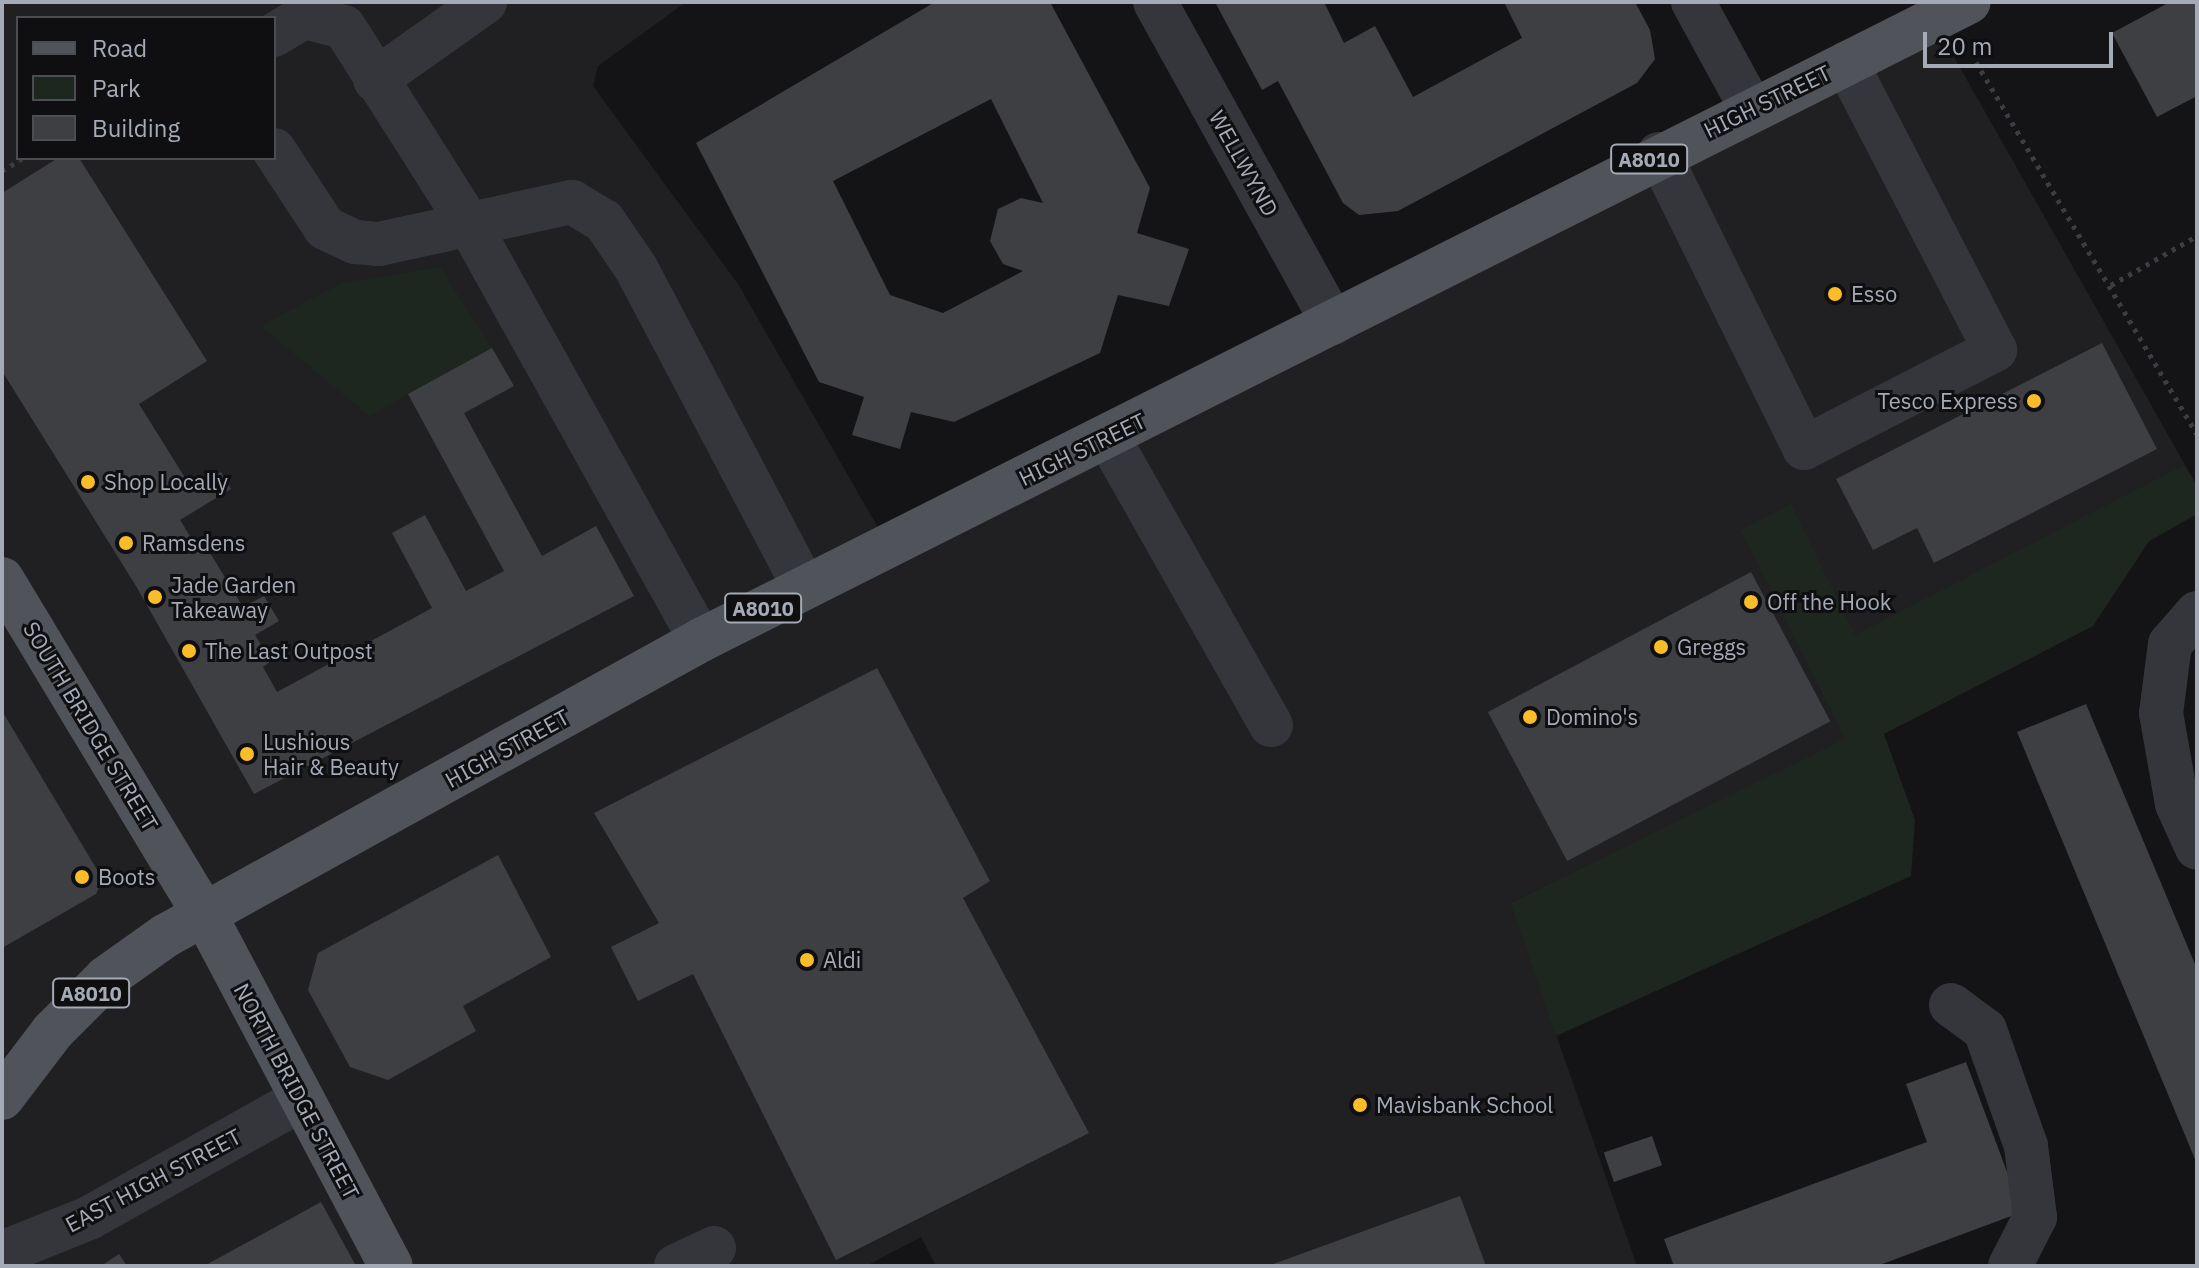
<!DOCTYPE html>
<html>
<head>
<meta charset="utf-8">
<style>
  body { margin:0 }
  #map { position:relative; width:2199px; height:1268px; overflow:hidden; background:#141416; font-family:"IBM Plex Sans",sans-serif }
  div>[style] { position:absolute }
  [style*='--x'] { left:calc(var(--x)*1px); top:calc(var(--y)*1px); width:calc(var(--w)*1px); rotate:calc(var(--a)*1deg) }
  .built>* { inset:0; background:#202023 }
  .green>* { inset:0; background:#1e2620 }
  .building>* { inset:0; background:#3e3f43; transform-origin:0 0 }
  .path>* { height:5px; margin-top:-2.5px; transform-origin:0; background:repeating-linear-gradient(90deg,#3b3d42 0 4px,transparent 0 10px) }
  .minor>* { height:44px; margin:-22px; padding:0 22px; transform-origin:22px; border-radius:22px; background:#35363b }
  .major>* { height:44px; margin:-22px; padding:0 22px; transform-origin:22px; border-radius:22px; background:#51535a }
  .dots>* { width:22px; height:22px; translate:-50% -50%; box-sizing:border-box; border:4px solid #0f0f11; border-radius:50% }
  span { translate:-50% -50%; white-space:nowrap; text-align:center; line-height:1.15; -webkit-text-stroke:6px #0f0f11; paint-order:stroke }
  .shield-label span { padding:2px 6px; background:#0f0f11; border:2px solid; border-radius:6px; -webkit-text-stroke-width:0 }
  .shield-label { font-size:20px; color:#a5aab7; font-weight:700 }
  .street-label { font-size:22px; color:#a5aab7 }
  .poi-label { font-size:22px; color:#a5aab7 }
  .left { translate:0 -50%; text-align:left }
  .right { translate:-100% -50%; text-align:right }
  .frame { position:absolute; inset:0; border:4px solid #a5aab7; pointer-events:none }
  .legend { position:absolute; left:16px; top:16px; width:260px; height:144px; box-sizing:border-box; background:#0f0f11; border:2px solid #4b4d53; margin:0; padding:10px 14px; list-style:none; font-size:24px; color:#a5aab7 }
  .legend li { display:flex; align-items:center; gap:16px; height:40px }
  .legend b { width:40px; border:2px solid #4b4d53 }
  .scale { position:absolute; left:1923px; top:32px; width:190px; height:36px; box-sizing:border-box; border:4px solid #a5aab7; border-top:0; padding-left:10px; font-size:24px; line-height:28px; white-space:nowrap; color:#a5aab7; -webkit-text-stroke:6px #0f0f11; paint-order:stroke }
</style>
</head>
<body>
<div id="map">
  <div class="built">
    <i style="clip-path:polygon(evenodd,2px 2px,686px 2px,598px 66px,593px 86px,738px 284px,888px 545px,1933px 20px,2197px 486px,2197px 514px,2149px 541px,2093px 626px,1845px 740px,1510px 903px,1637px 1266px,936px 1266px,921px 1237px,866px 1266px,2px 1266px,2px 2px,18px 18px,274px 18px,274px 158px,18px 158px,18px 18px)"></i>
  </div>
  <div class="green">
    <i style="clip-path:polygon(440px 267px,492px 348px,369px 416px,261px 326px,341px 283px)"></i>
    <i style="clip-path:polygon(2184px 465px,2197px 486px,2197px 514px,2149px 541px,2093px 626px,1884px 734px,1915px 820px,1911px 876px,1556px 1036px,1510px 903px,1845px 739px,1741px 530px,1791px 504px,1855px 635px)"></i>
  </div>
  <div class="building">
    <i style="clip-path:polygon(evenodd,935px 2px,1050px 2px,1150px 188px,1137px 233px,1189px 249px,1169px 306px,1118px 295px,1100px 353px,954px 422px,911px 412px,900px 449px,852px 435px,864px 397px,819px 382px,696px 143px,935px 2px,991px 99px,1043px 203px,1021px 198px,998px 209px,990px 241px,1003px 264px,1023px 271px,943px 313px,890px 295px,833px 181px,991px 99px)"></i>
    <i style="clip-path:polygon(1215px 2px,1324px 2px,1344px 43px,1375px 26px,1413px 97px,1522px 38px,1504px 2px,1635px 2px,1650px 30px,1655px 59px,1637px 83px,1398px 211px,1359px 215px,1343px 203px,1278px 81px,1262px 90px)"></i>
    <i style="clip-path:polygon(2170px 2px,2197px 2px,2197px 96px,2157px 117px,2112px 33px)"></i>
    <i style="clip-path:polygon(58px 158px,79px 158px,207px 361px,139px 404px,192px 489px,221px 472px,231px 489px,180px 520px,198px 549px,204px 543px,243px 607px,264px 596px,279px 621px,255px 635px,271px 661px,263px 667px,277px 692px,432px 608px,392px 533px,425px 515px,466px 591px,504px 571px,408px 394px,492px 348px,514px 386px,464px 413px,542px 556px,596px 526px,634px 596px,254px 794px,136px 586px,2px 371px,2px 193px)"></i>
    <i style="clip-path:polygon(2102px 343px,2157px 449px,1934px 563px,1917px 528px,1873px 550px,1836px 479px)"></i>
    <i style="left:1751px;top:572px;width:169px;height:298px;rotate:62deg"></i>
    <i style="clip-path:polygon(877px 668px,990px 881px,963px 898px,1089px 1133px,836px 1260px,693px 974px,638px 1001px,611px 947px,659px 923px,594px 813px)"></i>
    <i style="clip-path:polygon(2086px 704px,2197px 969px,2197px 1164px,2017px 732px)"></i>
    <i style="clip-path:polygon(2px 711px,99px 873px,100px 885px,96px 894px,2px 948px)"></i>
    <i style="clip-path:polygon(498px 855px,551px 957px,463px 1006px,476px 1031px,388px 1080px,350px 1067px,308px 990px,318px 953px)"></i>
    <i style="clip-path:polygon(1966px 1062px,2022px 1212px,1877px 1266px,1674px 1266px,1664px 1239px,1927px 1142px,1906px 1084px)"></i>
    <i style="left:1652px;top:1136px;width:31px;height:51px;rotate:71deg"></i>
    <i style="clip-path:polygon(1460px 1196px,1486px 1266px,1268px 1266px)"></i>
    <i style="clip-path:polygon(321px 1202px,356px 1266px,204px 1266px)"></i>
    <i style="clip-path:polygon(119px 1254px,127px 1266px,101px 1266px)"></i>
  </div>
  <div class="path">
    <i style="--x:1976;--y:62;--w:433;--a:59.3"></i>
    <i style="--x:2;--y:171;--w:25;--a:-32"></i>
    <i style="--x:2111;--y:285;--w:99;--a:-29.7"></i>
  </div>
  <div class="minor">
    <i style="--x:1155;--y:2;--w:367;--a:61"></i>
    <i style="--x:1693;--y:2;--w:121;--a:61.3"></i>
    <i style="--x:274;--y:35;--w:35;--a:-31"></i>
    <i style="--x:304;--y:17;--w:41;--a:14"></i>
    <i style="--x:344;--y:27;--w:233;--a:57.6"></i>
    <i style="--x:469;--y:224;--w:476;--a:60.9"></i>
    <i style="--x:375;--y:80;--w:135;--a:-35.3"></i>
    <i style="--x:274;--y:150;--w:93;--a:56.8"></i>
    <i style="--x:325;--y:228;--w:33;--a:25"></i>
    <i style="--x:355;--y:242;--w:24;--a:5"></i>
    <i style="--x:379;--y:244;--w:198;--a:-12.3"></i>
    <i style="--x:572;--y:202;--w:37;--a:31"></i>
    <i style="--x:604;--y:221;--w:57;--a:55.8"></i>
    <i style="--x:636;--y:268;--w:361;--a:62.2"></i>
    <i style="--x:1659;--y:154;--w:328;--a:63.7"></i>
    <i style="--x:1804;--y:448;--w:215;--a:-27.2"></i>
    <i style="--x:1995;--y:350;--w:323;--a:-117.4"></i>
    <i style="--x:1108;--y:437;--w:331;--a:60.5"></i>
    <i style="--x:2197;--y:613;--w:41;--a:131.1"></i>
    <i style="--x:2170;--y:644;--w:70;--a:97.4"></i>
    <i style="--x:2161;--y:713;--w:92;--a:80"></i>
    <i style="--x:2177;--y:804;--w:48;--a:65.6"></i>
    <i style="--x:1951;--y:1005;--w:42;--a:36.3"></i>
    <i style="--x:1985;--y:1030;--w:123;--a:70.5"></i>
    <i style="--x:2026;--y:1146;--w:72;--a:82.8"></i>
    <i style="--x:2035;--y:1217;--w:55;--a:117"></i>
    <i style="--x:2;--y:1253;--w:94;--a:-21.9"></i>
    <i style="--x:89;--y:1218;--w:242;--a:-29.2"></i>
    <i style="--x:676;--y:1266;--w:42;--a:-25.3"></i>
  </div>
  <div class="major">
    <i style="--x:2;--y:579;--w:393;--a:58.9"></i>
    <i style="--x:205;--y:915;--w:397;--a:62.1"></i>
    <i style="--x:2;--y:1098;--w:84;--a:-52.7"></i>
    <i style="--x:53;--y:1031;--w:75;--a:-45"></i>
    <i style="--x:106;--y:978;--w:72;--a:-35.4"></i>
    <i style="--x:165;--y:936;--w:612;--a:-28.91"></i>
    <i style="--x:701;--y:640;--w:1419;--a:-26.71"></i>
  </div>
  <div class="dots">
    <i style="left:1835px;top:294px;background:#fabd29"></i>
    <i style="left:2034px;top:401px;background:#fabd29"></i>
    <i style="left:88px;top:482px;background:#fabd29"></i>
    <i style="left:126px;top:543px;background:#fabd29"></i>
    <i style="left:155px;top:597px;background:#fabd29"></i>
    <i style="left:1751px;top:602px;background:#fabd29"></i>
    <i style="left:1661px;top:647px;background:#fabd29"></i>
    <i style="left:189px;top:651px;background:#fabd29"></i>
    <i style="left:1530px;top:717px;background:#fabd29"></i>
    <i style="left:247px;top:754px;background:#fabd29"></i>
    <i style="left:82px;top:877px;background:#fabd29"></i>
    <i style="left:807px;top:960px;background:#fabd29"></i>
    <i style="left:1360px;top:1105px;background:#fabd29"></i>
  </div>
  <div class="shield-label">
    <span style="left:1649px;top:159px">A8010</span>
    <span style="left:763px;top:608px">A8010</span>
    <span style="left:91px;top:993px">A8010</span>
  </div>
  <div class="street-label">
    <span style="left:1767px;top:101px;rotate:-26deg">HIGH STREET</span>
    <span style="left:1244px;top:163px;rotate:61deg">WELLWYND</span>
    <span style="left:1082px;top:449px;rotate:-26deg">HIGH STREET</span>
    <span style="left:91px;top:726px;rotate:59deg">SOUTH BRIDGE STREET</span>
    <span style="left:507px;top:748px;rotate:-29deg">HIGH STREET</span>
    <span style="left:297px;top:1091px;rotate:62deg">NORTH BRIDGE STREET</span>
    <span style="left:153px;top:1180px;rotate:-28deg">EAST HIGH STREET</span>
  </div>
  <div class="poi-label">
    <span class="left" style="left:1851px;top:294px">Esso</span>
    <span class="right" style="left:2018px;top:401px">Tesco Express</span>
    <span class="left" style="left:104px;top:482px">Shop Locally</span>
    <span class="left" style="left:142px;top:543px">Ramsdens</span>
    <span class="left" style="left:171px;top:597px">Jade Garden<br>Takeaway</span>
    <span class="left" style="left:1767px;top:602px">Off the Hook</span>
    <span class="left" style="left:1677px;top:647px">Greggs</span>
    <span class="left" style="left:205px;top:651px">The Last Outpost</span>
    <span class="left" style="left:1546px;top:717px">Domino's</span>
    <span class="left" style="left:263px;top:754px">Lushious<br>Hair &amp; Beauty</span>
    <span class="left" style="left:98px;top:877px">Boots</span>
    <span class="left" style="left:823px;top:960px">Aldi</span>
    <span class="left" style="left:1376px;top:1105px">Mavisbank School</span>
  </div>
  <div class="frame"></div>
  <ul class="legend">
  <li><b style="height:10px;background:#51535a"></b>Road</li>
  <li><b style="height:22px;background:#1e2620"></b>Park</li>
  <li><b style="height:22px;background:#3e3f43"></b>Building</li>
  </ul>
  <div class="scale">20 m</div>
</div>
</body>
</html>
